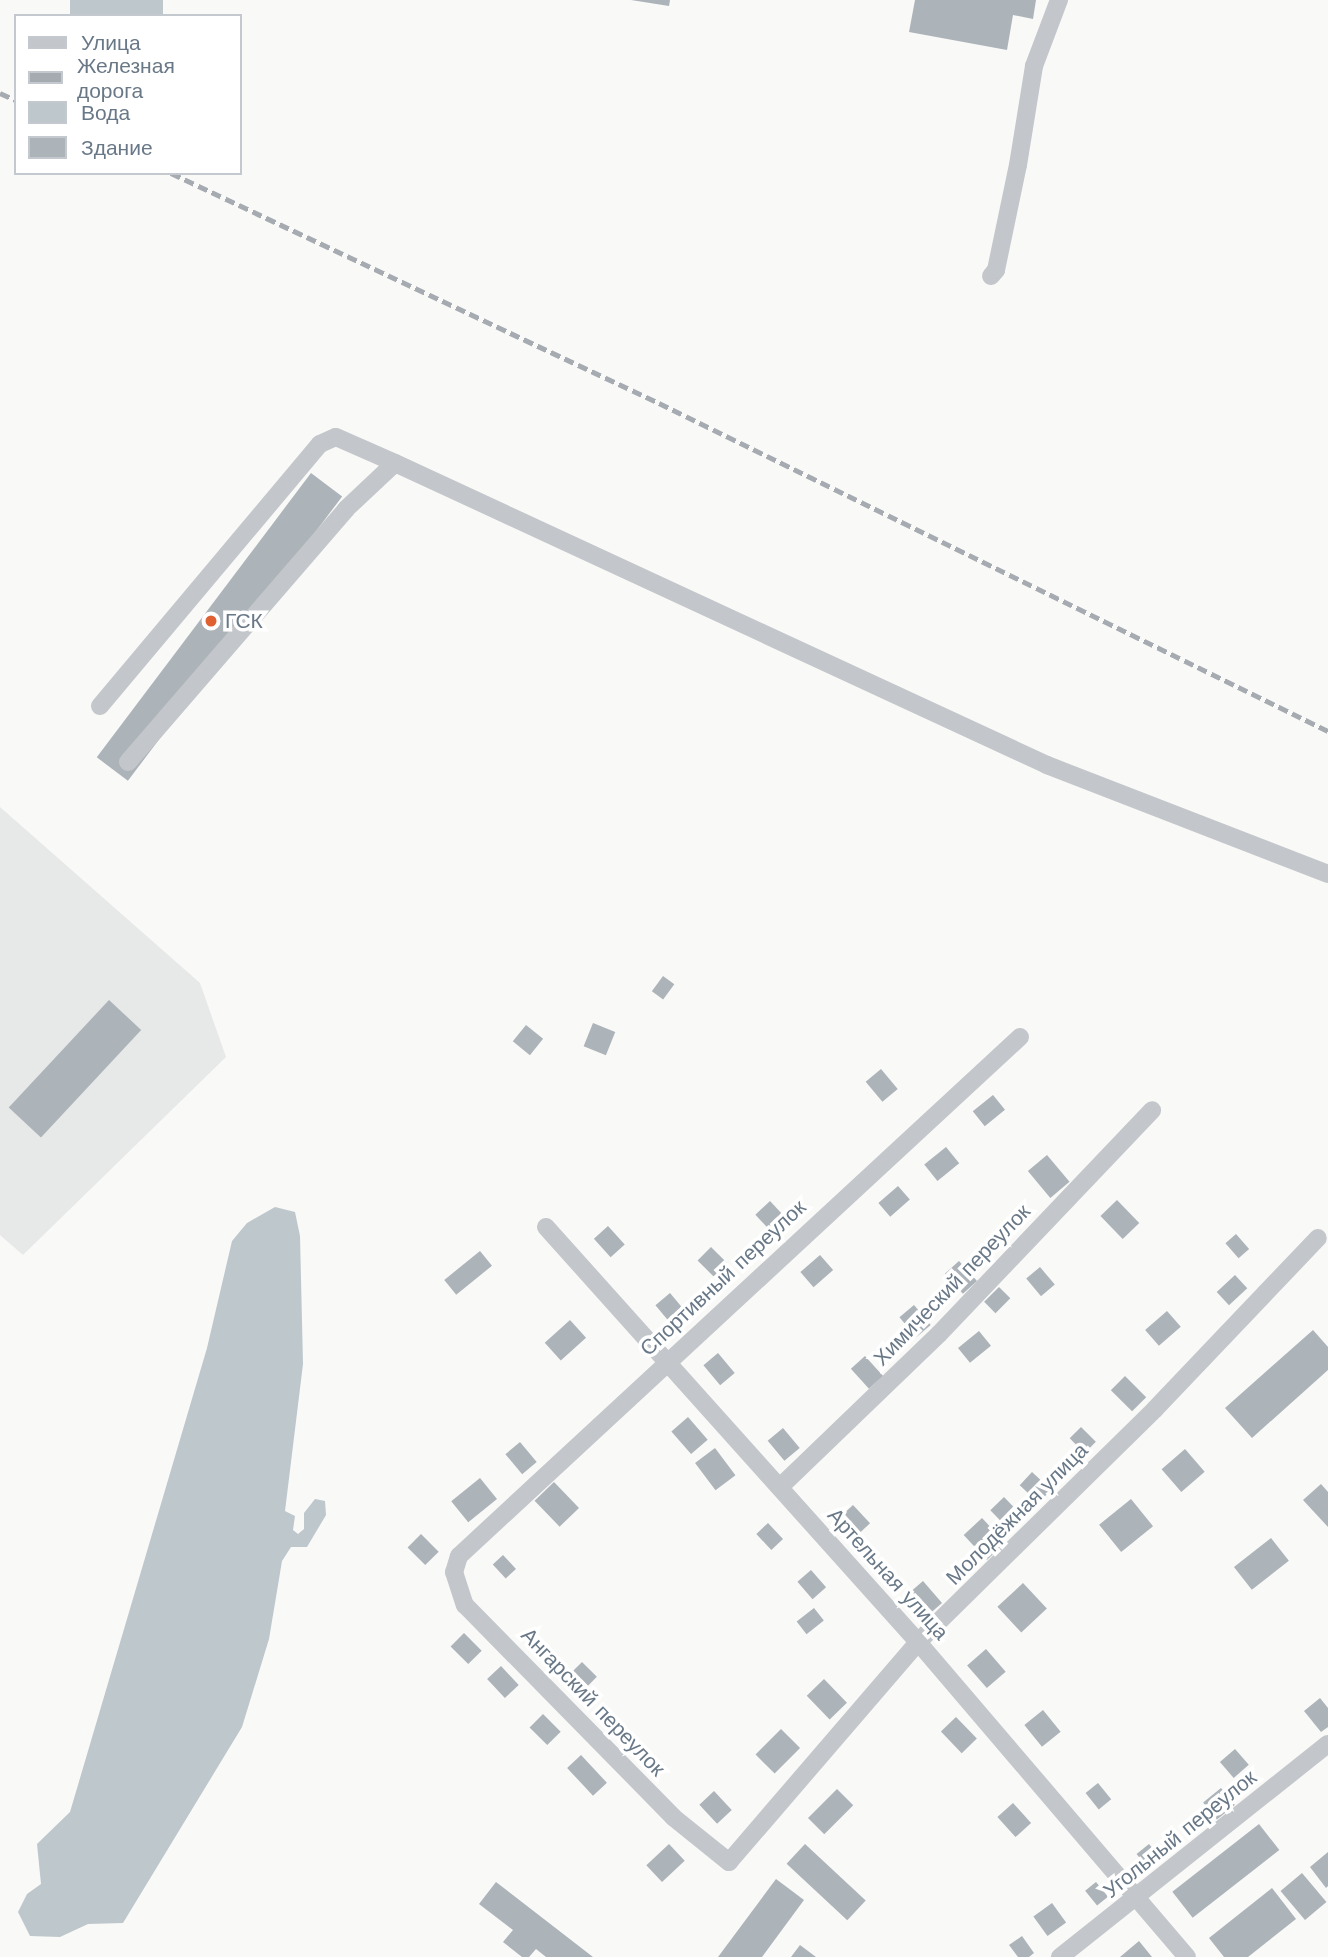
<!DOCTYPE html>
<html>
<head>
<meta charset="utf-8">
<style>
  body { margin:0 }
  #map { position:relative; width:1328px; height:1957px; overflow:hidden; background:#f9f9f7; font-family:"Work Sans",sans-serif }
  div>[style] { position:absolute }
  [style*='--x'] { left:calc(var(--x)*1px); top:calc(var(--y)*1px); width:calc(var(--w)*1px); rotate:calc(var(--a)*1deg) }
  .built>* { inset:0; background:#e7e8e8 }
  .water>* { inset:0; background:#bdc7cc; transform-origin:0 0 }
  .building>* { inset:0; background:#acb3b9; transform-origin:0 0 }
  .street>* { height:18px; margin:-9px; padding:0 9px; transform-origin:9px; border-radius:9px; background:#c3c6ca }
  .rail>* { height:5px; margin-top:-2.5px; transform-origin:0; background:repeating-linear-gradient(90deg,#a6abb1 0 10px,transparent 0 15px) }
  .dots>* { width:19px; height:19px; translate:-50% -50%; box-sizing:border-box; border:4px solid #fff; border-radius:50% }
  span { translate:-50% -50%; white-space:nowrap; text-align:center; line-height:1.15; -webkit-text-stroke:7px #fff; paint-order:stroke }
  .poi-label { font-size:21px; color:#697887 }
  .left { translate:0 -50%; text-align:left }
  .street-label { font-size:21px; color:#697887 }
  .legend { position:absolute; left:14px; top:14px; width:228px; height:161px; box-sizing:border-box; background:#fff; border:2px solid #c3c9cf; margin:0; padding:9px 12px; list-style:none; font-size:21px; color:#697887 }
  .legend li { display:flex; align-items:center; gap:14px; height:35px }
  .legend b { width:35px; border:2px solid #c3c9cf }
</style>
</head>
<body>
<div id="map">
  <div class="built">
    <i style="clip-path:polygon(0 807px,200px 983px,226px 1057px,23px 1255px,0 1235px)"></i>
  </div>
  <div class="water">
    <i style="left:70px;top:0;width:93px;height:16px"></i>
    <i style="clip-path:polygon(275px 1207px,295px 1212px,300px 1236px,303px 1364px,285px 1511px,295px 1516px,293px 1530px,298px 1534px,304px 1529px,304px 1513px,315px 1499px,325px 1501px,326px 1515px,307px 1547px,291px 1547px,282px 1561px,269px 1639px,242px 1727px,123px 1923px,88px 1924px,60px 1937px,30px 1936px,18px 1912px,27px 1894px,41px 1884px,37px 1844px,70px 1812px,207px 1348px,232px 1241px,247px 1223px)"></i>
  </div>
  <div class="building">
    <i style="clip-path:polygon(631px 0,670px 0,669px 6px)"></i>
    <i style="clip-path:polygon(915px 0,1036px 0,1033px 19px,1013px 15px,1007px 50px,909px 32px)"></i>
    <i style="left:311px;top:473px;width:39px;height:356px;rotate:37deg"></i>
    <i style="left:663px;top:976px;width:14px;height:19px;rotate:36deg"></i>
    <i style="left:109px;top:1000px;width:44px;height:147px;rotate:43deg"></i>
    <i style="left:593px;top:1023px;width:24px;height:25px;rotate:22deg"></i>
    <i style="left:526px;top:1025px;width:22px;height:21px;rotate:39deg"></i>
    <i style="left:881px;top:1069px;width:26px;height:20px;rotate:50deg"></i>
    <i style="left:993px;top:1095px;width:19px;height:26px;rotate:51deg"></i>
    <i style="left:946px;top:1147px;width:21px;height:28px;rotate:51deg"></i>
    <i style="left:1047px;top:1155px;width:35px;height:25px;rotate:50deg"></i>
    <i style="left:898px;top:1186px;width:18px;height:26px;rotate:49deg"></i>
    <i style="left:1117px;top:1200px;width:32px;height:23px;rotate:46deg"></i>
    <i style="left:770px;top:1201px;width:26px;height:20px;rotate:47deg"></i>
    <i style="left:608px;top:1226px;width:25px;height:19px;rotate:48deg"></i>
    <i style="left:1236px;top:1234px;width:20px;height:14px;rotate:49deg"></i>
    <i style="left:711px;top:1247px;width:27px;height:19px;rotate:45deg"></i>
    <i style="left:480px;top:1251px;width:19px;height:46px;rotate:51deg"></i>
    <i style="left:820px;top:1255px;width:20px;height:26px;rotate:49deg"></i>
    <i style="left:959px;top:1261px;width:27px;height:19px;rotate:48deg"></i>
    <i style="left:1040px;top:1267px;width:23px;height:18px;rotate:50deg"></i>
    <i style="left:1235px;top:1275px;width:18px;height:25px;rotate:47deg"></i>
    <i style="left:999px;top:1287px;width:16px;height:21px;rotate:45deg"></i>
    <i style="left:670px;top:1293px;width:26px;height:19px;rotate:50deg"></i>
    <i style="left:914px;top:1305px;width:26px;height:19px;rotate:50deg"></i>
    <i style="left:1167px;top:1311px;width:21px;height:29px;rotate:49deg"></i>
    <i style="left:570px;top:1320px;width:24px;height:34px;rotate:48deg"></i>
    <i style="clip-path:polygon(1313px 1330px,1328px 1347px,1328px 1370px,1252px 1438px,1225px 1408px)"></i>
    <i style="left:979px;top:1331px;width:19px;height:27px;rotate:51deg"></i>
    <i style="left:718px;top:1353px;width:26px;height:19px;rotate:50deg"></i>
    <i style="left:865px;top:1356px;width:27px;height:19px;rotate:48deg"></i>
    <i style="left:1125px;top:1376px;width:30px;height:20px;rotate:45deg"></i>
    <i style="left:688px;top:1417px;width:30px;height:22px;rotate:49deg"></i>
    <i style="left:1081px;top:1427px;width:21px;height:16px;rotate:45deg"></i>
    <i style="left:783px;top:1428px;width:26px;height:20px;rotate:50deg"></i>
    <i style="left:520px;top:1442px;width:26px;height:19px;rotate:50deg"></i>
    <i style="left:715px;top:1448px;width:34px;height:25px;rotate:53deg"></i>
    <i style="left:1185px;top:1449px;width:30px;height:31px;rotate:49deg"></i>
    <i style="left:1032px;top:1472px;width:26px;height:18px;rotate:43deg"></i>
    <i style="left:480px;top:1478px;width:27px;height:37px;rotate:51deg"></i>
    <i style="left:554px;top:1482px;width:36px;height:27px;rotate:46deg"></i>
    <i style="clip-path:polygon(1321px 1484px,1328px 1492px,1328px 1527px,1303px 1500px)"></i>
    <i style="left:1004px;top:1497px;width:30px;height:19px;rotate:46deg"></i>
    <i style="left:1131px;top:1499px;width:35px;height:41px;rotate:51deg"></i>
    <i style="left:853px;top:1505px;width:25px;height:18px;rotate:47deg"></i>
    <i style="left:982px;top:1518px;width:34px;height:25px;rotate:47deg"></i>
    <i style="left:768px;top:1523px;width:22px;height:16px;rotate:47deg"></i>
    <i style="left:421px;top:1534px;width:25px;height:19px;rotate:45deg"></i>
    <i style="left:1271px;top:1538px;width:29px;height:47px;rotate:52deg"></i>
    <i style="left:503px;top:1555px;width:19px;height:14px;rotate:47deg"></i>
    <i style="left:811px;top:1570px;width:23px;height:18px;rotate:49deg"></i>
    <i style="left:923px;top:1581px;width:29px;height:23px;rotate:49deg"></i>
    <i style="left:1023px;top:1583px;width:35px;height:35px;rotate:47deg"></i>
    <i style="left:814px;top:1608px;width:16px;height:22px;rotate:52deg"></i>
    <i style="left:464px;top:1633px;width:25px;height:19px;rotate:45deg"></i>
    <i style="left:986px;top:1649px;width:30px;height:25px;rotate:49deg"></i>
    <i style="left:582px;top:1662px;width:21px;height:16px;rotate:45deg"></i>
    <i style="left:501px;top:1666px;width:26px;height:19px;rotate:47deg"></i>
    <i style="left:824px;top:1679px;width:33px;height:24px;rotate:46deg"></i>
    <i style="clip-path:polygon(1320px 1698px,1328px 1708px,1328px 1727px,1321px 1732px,1304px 1711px)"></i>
    <i style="left:1043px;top:1710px;width:28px;height:24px;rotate:51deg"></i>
    <i style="left:543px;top:1714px;width:25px;height:19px;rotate:45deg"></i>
    <i style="left:956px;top:1717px;width:30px;height:21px;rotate:46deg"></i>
    <i style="left:781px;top:1729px;width:27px;height:36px;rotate:45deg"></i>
    <i style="left:1235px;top:1749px;width:21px;height:20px;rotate:49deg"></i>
    <i style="left:581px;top:1755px;width:38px;height:19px;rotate:47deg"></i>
    <i style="left:1098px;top:1783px;width:21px;height:16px;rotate:51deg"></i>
    <i style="left:1221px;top:1788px;width:22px;height:23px;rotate:51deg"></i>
    <i style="left:837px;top:1789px;width:23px;height:41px;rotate:45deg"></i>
    <i style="left:714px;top:1791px;width:26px;height:20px;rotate:47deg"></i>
    <i style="left:1013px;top:1803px;width:27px;height:21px;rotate:48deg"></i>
    <i style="left:1259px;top:1824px;width:33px;height:110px;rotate:52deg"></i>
    <i style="left:669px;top:1844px;width:23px;height:31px;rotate:47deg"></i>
    <i style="left:805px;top:1844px;width:83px;height:27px;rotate:43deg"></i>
    <i style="left:1149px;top:1844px;width:21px;height:16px;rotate:51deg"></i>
    <i style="clip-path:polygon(1328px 1852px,1328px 1886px,1326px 1888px,1310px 1867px)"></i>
    <i style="left:1302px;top:1873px;width:38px;height:28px;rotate:50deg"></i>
    <i style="clip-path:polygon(776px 1879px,804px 1900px,762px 1957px,718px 1957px)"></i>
    <i style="clip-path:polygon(496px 1882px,593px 1957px,546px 1957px,536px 1949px,529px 1957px,522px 1957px,503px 1942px,513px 1930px,479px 1904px)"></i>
    <i style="left:1096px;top:1882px;width:19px;height:14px;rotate:51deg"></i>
    <i style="clip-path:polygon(1272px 1888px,1296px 1919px,1248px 1957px,1224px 1957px,1209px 1938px)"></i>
    <i style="left:1052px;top:1903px;width:24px;height:23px;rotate:54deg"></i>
    <i style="clip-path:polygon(1022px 1936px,1034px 1953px,1029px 1957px,1018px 1957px,1009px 1945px)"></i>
    <i style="clip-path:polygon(1139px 1941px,1152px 1957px,1120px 1957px)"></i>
    <i style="clip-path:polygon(800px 1945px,816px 1957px,791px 1957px)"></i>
  </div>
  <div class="street">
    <i style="--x:991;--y:276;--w:8;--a:-50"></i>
    <i style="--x:996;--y:270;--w:107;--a:-78.2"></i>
    <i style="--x:1018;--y:165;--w:100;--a:-80.8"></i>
    <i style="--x:1034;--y:66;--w:71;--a:-69.3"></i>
    <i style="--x:100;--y:706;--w:342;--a:-50"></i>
    <i style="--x:320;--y:444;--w:17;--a:-24"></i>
    <i style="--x:336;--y:437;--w:64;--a:23.8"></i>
    <i style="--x:128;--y:762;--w:334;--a:-49.2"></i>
    <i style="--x:346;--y:509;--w:67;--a:-43.2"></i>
    <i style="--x:395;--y:463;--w:719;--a:24.85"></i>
    <i style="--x:1047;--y:765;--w:301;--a:21.2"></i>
    <i style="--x:1020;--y:1037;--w:764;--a:137.23"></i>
    <i style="--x:459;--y:1556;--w:17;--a:107"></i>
    <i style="--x:454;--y:1572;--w:35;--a:72"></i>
    <i style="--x:465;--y:1605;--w:297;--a:45.5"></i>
    <i style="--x:673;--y:1817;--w:72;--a:38.8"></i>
    <i style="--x:729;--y:1862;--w:290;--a:-49.3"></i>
    <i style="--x:918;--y:1642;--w:332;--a:-44.5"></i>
    <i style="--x:1155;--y:1409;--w:236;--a:-46.4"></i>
    <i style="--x:546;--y:1227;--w:557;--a:48.13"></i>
    <i style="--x:918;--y:1642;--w:414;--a:49.5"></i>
    <i style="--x:780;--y:1487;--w:221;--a:-43.9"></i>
    <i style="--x:939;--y:1334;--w:309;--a:-46.4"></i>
    <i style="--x:1060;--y:1957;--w:342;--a:-38.5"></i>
  </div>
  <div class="rail">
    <i style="--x:0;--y:93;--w:17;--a:24"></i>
    <i style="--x:171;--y:173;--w:539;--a:25.24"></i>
    <i style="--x:659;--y:403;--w:745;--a:26.12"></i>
  </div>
  <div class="dots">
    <i style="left:211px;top:621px;background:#df6031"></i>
  </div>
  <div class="poi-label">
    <span class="left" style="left:225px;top:621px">ГСК</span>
  </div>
  <div class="street-label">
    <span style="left:723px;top:1278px;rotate:-43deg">Спортивный переулок</span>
    <span style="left:952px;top:1285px;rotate:-46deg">Химический переулок</span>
    <span style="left:1017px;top:1514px;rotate:-45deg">Молодёжная улица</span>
    <span style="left:888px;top:1574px;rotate:48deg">Артельная улица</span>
    <span style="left:593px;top:1702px;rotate:46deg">Ангарский переулок</span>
    <span style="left:1180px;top:1834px;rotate:-39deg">Угольный переулок</span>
  </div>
  <ul class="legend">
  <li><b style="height:9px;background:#c3c6ca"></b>Улица</li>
  <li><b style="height:9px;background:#a6abb1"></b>Железная дорога</li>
  <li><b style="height:19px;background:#bdc7cc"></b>Вода</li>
  <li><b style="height:19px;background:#acb3b9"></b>Здание</li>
  </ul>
</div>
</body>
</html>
